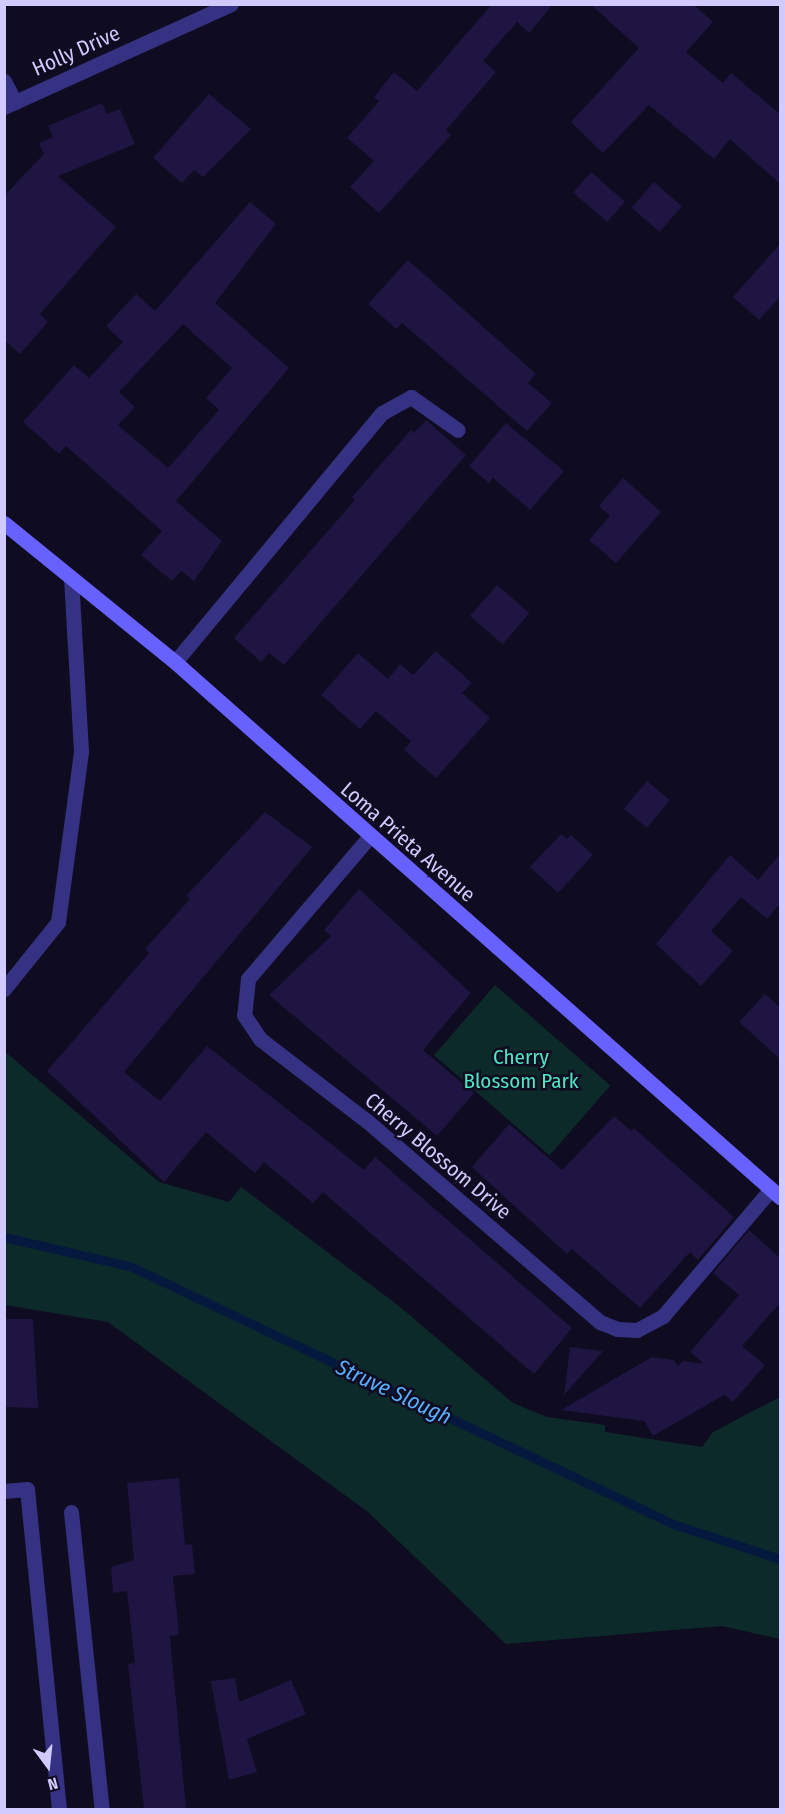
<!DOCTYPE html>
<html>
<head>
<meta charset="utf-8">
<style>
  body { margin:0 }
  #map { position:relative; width:785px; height:1814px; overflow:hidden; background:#0f0b20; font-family:"Fira Sans Condensed",sans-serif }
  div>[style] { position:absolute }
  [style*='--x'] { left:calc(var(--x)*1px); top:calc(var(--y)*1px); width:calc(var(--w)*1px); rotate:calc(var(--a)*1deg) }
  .green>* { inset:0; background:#0d2a2a; transform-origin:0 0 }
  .stream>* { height:9px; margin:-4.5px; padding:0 4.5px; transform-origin:4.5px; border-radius:4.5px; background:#05193f }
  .building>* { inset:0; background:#1f1542; transform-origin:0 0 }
  .lane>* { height:15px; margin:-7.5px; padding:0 7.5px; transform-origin:7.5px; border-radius:7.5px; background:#363283 }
  .street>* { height:15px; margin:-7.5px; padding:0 7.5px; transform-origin:7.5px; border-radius:7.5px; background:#363283 }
  .secondary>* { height:15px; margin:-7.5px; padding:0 7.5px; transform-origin:7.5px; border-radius:7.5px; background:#6761ff }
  span { translate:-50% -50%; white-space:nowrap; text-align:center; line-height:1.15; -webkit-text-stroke:5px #0f0b20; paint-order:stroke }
  .street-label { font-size:21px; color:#d1caff }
  .park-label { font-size:21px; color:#4de8c3 }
  .water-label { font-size:22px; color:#58afff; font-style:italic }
  .frame { position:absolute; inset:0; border:6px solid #d1caff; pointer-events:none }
  .north { position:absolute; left:18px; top:1736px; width:60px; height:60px; -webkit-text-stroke:4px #0f0b20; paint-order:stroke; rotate:165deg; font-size:16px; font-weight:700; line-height:24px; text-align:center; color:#d1caff }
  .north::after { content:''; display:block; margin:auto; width:21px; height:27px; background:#d1caff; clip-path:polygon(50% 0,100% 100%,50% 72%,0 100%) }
</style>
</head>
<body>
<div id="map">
  <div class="green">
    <i style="left:495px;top:985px;width:153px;height:93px;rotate:41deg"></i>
    <i style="clip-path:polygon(4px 1051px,159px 1182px,229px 1202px,241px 1187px,399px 1306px,513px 1403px,547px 1417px,605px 1425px,605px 1432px,702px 1447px,713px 1432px,780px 1397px,780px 1639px,722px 1626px,506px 1644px,368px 1512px,108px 1322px,5px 1305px)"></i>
  </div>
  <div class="stream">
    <i style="--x:4;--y:1237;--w:129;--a:13"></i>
    <i style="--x:130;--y:1266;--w:601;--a:25.41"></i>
    <i style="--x:673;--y:1524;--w:113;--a:18.1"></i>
  </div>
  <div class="building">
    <i style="clip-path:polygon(492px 4px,553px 4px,529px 33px,517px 22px,483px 61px,496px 72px,446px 130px,451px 135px,379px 213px,350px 187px,374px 161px,347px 138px,379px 101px,374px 97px,394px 72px,417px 91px)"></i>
    <i style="clip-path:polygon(590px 4px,693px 4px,713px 22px,686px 52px,723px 83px,731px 73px,780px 114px,780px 184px,730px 139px,714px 159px,649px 105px,603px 153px,571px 122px,639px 48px)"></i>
    <i style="clip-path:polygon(209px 94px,251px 129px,203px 177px,194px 170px,182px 183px,153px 158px)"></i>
    <i style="clip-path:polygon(102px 103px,107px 114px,120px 109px,135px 144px,58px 176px,116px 227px,40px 314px,48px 322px,20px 354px,4px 340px,4px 196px,44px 154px,39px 143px,53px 137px,48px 126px)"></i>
    <i style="left:591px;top:172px;width:45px;height:27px;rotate:41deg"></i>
    <i style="left:654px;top:182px;width:37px;height:34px;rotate:41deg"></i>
    <i style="clip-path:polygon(evenodd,250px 202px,276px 224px,215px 303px,289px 368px,176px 501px,222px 541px,194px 581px,181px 571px,172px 581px,141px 555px,162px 531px,66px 446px,59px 454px,23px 422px,74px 365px,89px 378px,123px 342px,106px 326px,136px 294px,155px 311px,250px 202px,183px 324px,232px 368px,206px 398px,219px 410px,168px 468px,118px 425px,135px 407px,119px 392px,183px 324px)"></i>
    <i style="clip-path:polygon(780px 244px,780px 297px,759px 320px,733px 297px)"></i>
    <i style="clip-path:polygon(408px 260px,536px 374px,528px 383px,552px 403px,527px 431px,402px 323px,396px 329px,368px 304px)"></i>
    <i style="clip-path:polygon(426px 420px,466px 455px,284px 665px,269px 653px,261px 662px,234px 638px,355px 500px,352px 497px,411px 430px,414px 433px)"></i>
    <i style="clip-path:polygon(506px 423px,564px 471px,530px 510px,493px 478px,489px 483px,469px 466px)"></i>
    <i style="clip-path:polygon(623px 478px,661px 512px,616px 563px,589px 540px,610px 516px,599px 506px)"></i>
    <i style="left:497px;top:585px;width:43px;height:41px;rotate:41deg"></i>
    <i style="clip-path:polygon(436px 651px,472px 683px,462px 693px,490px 718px,436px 778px,404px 750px,411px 741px,376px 711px,360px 729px,321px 695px,358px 653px,388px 679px,400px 664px,413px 675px)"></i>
    <i style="left:647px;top:781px;width:30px;height:36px;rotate:40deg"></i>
    <i style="clip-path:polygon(265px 812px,312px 847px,124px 1072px,160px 1101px,207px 1046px,364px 1170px,375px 1157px,572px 1328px,534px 1374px,323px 1192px,313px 1203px,264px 1162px,255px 1173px,206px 1132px,164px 1182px,47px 1071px,149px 953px,145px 949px,190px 899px,186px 896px)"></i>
    <i style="clip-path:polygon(561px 834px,567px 839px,571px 835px,593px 855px,558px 893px,530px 867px)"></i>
    <i style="clip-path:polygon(780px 854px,780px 904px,767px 919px,741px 897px,711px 931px,733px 951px,701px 986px,656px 944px,730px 855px,758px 880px)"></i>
    <i style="clip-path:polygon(359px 889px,471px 993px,423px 1050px,474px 1093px,437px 1136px,269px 995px,331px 936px,324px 930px)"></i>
    <i style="clip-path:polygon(765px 994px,780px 1007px,780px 1059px,739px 1022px)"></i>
    <i style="clip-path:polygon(614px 1116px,631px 1131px,634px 1128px,734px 1217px,698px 1260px,690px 1252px,640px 1308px,572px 1249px,567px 1254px,472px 1167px,509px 1124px,562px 1170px)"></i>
    <i style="clip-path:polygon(749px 1230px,780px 1258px,780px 1303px,742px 1346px,765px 1365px,733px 1402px,724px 1395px,653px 1436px,644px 1421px,561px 1410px,652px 1357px,674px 1360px,678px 1366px,683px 1361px,704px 1364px,690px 1352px,739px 1295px,713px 1273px)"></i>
    <i style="clip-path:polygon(4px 1319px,33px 1319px,38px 1408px,4px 1407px)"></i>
    <i style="clip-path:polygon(570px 1347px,603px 1351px,564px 1395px)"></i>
    <i style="clip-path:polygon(179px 1478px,185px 1545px,192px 1544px,195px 1574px,173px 1576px,179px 1635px,170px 1636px,186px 1809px,144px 1809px,128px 1664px,135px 1663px,127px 1591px,113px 1593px,111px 1567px,134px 1560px,127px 1483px)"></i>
    <i style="clip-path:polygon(235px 1678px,239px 1702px,291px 1680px,306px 1714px,247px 1739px,257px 1772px,229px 1780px,211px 1681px)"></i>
  </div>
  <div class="lane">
    <i style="--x:175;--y:662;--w:324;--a:-50.3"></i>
    <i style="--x:382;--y:413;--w:33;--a:-29"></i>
    <i style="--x:411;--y:397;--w:57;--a:35.1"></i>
    <i style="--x:4;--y:989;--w:86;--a:-51.1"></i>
    <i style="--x:58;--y:922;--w:173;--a:-82.3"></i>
    <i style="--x:81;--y:751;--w:173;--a:-93.3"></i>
    <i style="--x:71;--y:1512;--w:300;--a:84.1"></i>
  </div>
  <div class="street">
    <i style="--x:4;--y:81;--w:24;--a:62"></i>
    <i style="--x:4;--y:107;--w:249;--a:-24.4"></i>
    <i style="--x:370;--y:836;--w:188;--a:130.5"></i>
    <i style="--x:248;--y:979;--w:36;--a:96"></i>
    <i style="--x:244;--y:1015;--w:29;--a:56"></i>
    <i style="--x:260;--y:1039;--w:135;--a:37.5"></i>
    <i style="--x:367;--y:1121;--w:308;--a:40.8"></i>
    <i style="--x:600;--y:1322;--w:18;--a:22"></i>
    <i style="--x:617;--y:1329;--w:20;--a:3"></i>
    <i style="--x:637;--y:1330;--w:30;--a:-28"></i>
    <i style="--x:663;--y:1316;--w:167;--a:-49.6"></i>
    <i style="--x:4;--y:1491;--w:23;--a:-5"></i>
    <i style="--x:27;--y:1489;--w:323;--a:84.3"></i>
  </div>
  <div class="secondary">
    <i style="--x:4;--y:523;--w:220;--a:39.1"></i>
    <i style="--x:175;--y:662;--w:808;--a:41.49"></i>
  </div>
  <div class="street-label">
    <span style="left:76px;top:51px;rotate:-24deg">Holly Drive</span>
    <span style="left:408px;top:842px;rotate:41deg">Loma Prieta Avenue</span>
    <span style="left:438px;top:1156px;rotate:40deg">Cherry Blossom Drive</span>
  </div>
  <div class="park-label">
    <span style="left:521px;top:1069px">Cherry<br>Blossom Park</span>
  </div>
  <div class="water-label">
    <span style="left:394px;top:1392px;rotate:25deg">Struve Slough</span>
  </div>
  <div class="frame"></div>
  <div class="north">N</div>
</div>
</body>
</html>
